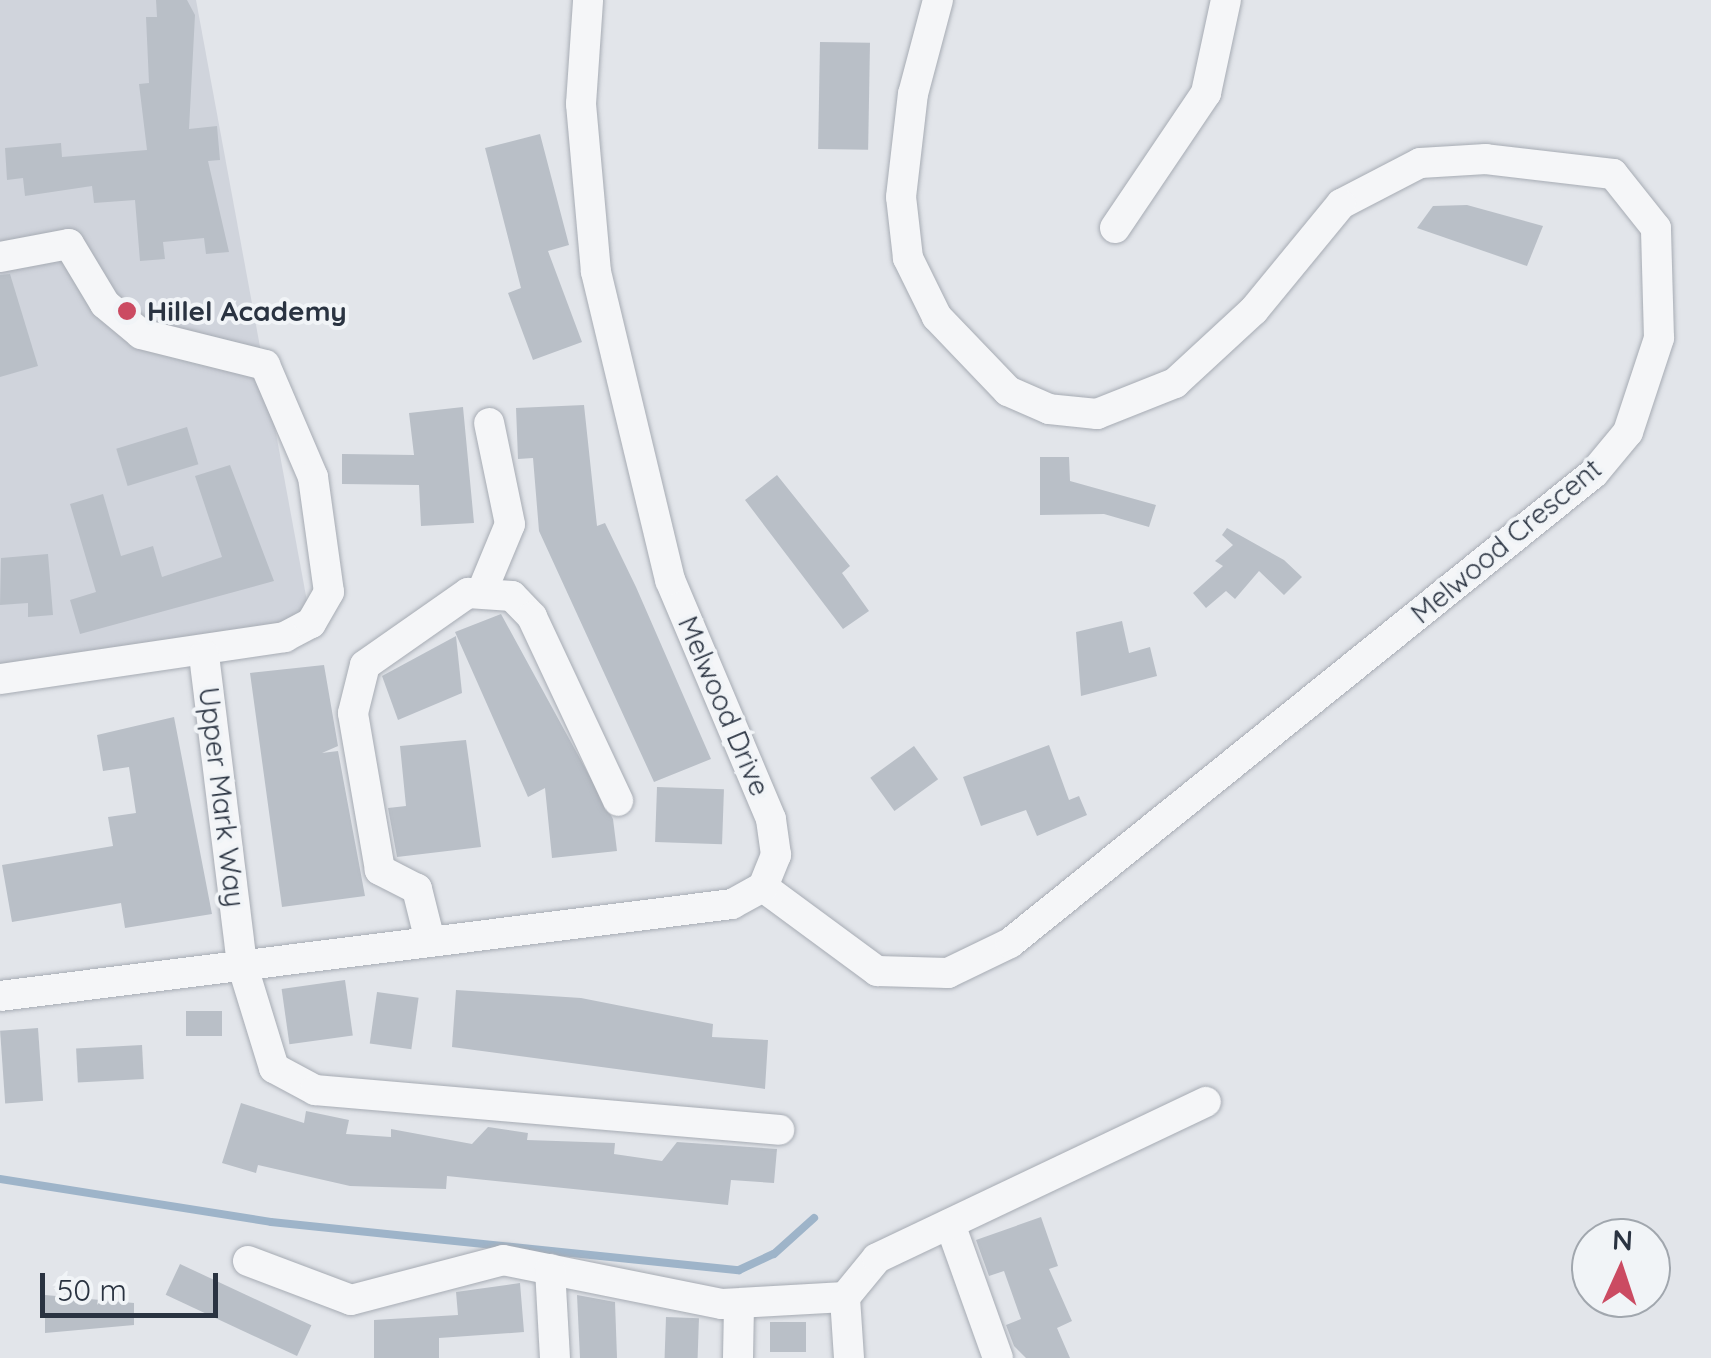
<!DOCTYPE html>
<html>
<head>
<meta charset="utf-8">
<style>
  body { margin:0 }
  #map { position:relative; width:1711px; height:1358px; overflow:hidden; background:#e2e5ea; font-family:Quicksand,sans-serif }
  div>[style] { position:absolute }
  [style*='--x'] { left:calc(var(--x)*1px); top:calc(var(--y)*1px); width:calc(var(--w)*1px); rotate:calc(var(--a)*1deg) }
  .built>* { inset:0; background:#d0d4dc }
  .stream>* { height:8px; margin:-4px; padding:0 4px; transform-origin:4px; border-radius:4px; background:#9eb4c9 }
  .building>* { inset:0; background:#b9bfc7; transform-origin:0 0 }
  .roads { filter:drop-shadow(0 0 2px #a7acb4) drop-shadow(0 0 2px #a7acb4) }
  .minor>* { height:30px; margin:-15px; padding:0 15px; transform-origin:15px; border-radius:15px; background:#f5f6f8 }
  .dots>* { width:28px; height:28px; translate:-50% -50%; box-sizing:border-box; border:5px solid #f1f4f7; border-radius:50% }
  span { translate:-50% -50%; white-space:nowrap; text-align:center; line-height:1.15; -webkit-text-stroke:8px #f1f4f7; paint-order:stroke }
  .poi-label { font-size:28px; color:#2a3341; font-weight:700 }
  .left { translate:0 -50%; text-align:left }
  .street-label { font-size:28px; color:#2a3341 }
  .north { position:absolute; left:1571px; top:1218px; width:100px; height:100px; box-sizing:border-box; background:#f1f4f7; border:2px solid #a1a7ae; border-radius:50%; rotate:3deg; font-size:28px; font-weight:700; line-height:40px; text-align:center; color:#2a3341 }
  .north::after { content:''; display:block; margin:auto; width:35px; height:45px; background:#cb4b62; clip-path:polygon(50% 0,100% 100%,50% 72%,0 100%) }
  .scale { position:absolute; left:40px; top:1273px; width:178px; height:45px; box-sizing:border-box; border:5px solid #2a3341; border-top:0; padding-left:12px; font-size:30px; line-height:35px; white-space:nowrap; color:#2a3341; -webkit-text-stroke:8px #f1f4f7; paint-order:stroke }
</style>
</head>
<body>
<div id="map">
  <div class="built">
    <i style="clip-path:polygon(0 0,196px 0,311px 623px,0 678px)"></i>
  </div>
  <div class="stream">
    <i style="--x:0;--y:1179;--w:274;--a:9"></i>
    <i style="--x:271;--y:1222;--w:470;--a:5.9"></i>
    <i style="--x:739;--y:1270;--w:38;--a:-25"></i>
    <i style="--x:774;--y:1254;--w:54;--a:-42"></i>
  </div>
  <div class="building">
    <i style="clip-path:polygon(156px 0,187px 0,195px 15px,189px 129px,217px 126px,220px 160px,208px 161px,229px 252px,206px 254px,204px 238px,163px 242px,165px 259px,140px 261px,135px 200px,94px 203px,92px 186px,25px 196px,23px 178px,7px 180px,5px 148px,61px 143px,62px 157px,147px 150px,139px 84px,149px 83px,146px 17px,157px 17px)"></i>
    <i style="left:820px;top:42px;width:50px;height:107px;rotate:1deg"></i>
    <i style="clip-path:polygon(540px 134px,569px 245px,548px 251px,582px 342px,533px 360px,508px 293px,521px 288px,485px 148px)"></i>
    <i style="clip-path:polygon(1467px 205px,1543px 226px,1527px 266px,1417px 228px,1433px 206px)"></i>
    <i style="clip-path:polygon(10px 274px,38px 366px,0 377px,0 275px)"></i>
    <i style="clip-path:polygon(584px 405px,597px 526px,605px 523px,636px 587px,711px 759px,654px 782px,539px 531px,533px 458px,518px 459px,516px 408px)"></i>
    <i style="clip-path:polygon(463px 407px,474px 523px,421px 526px,419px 485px,342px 484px,342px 454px,414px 455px,409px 413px)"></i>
    <i style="left:187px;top:427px;width:39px;height:74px;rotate:73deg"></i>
    <i style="clip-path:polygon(1040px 457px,1069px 457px,1070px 481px,1156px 505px,1149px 527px,1104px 514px,1040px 515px)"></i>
    <i style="clip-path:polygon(230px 465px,274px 581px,80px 634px,70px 600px,96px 592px,70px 504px,103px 494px,121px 556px,153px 546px,162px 577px,222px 557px,195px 476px)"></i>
    <i style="clip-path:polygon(777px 475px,850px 566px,842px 573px,869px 611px,843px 629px,745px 500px)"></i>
    <i style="clip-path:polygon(1227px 528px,1284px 560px,1302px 577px,1284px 595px,1259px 571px,1235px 599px,1226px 591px,1206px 608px,1193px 593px,1223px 566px,1215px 561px,1233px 545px,1222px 535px)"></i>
    <i style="clip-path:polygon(48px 554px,53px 615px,28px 617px,28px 603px,0 605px,1px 558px)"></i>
    <i style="clip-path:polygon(501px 614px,613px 819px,617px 851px,552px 858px,545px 788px,528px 797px,455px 632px)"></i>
    <i style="clip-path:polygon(1122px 621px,1129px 653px,1150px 647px,1157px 676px,1081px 696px,1076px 632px)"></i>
    <i style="clip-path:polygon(456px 636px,462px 693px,398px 720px,382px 676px)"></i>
    <i style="clip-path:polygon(324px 665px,338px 746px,322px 753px,338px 751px,365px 896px,282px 907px,250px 673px)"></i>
    <i style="clip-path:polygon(174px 717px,212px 914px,125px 928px,121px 903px,12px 922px,2px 865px,113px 846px,108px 817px,136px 813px,129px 767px,103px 771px,97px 735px)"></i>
    <i style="clip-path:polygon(466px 740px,481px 847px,397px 857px,388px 808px,406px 806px,400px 746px)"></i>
    <i style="clip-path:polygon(1049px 745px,1069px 800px,1079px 796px,1087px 815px,1037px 836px,1026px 810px,981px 826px,963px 777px)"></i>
    <i style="left:914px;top:746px;width:41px;height:54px;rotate:54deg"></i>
    <i style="left:657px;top:787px;width:67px;height:55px;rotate:2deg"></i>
    <i style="left:345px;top:980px;width:56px;height:64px;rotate:82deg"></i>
    <i style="clip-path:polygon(456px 990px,581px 998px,713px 1024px,712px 1037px,768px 1040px,765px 1089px,452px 1047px)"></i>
    <i style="left:377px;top:992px;width:42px;height:52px;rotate:8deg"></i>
    <i style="left:186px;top:1011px;width:36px;height:25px"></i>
    <i style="left:38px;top:1028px;width:73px;height:38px;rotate:86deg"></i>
    <i style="left:142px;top:1045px;width:34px;height:66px;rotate:87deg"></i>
    <i style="clip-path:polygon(241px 1103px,304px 1123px,306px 1111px,349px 1120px,346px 1134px,391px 1137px,391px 1129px,472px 1144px,488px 1127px,528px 1133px,527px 1140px,615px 1143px,614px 1154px,662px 1161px,677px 1142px,777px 1149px,774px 1183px,731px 1180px,728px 1205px,447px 1176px,446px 1189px,350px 1186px,258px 1165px,256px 1173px,222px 1163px)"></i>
    <i style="clip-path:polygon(1041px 1217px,1058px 1266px,1049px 1269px,1072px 1321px,1057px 1328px,1070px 1358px,1026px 1358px,1014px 1346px,1006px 1325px,1021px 1319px,1004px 1271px,989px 1276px,976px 1240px)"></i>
    <i style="left:180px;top:1264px;width:145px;height:34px;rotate:25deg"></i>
    <i style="clip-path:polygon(520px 1283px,524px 1332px,439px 1338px,439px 1358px,374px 1358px,374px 1320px,458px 1315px,456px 1292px)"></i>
    <i style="clip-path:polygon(45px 1295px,134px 1303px,134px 1325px,45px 1333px)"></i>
    <i style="clip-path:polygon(577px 1295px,615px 1302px,617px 1358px,580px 1358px)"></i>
    <i style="left:666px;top:1317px;width:33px;height:41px;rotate:2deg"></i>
    <i style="left:770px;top:1322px;width:36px;height:30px"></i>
  </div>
  <div class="roads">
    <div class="minor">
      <i style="--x:1115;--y:228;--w:163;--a:-56"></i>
      <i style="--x:1206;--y:93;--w:95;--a:-77.9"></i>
      <i style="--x:0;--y:257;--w:70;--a:-10.7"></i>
      <i style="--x:69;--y:244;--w:70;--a:59"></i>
      <i style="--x:105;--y:304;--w:47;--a:39.8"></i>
      <i style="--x:141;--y:334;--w:128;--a:14"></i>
      <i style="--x:265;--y:365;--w:122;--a:66.8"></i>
      <i style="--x:313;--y:477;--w:116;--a:82.1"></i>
      <i style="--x:329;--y:592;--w:36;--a:120"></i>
      <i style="--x:311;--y:623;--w:30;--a:152"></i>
      <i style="--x:285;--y:637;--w:288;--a:171.6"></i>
      <i style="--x:483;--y:589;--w:70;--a:-67.4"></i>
      <i style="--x:510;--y:524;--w:103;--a:-101.7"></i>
      <i style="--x:204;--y:655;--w:311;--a:83"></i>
      <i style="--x:242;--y:964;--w:109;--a:72.9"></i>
      <i style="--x:274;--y:1068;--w:47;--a:28.2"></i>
      <i style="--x:315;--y:1090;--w:466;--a:4.9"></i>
      <i style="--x:763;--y:887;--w:142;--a:36.4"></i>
      <i style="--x:877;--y:971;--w:71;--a:1.6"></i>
      <i style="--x:948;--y:973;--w:69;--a:-25.8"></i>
      <i style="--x:1010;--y:943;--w:750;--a:-38.83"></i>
      <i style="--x:1594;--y:473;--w:53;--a:-50.3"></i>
      <i style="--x:1628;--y:432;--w:99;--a:-71.7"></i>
      <i style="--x:1659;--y:338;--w:110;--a:-91.6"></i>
      <i style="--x:1656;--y:228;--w:69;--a:-128.5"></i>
      <i style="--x:1613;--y:174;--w:128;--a:-173.3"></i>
      <i style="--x:1486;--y:159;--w:66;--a:176.5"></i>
      <i style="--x:1420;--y:163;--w:89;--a:152.6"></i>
      <i style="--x:1341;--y:204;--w:137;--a:129.4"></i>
      <i style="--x:1254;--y:310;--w:108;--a:137.3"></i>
      <i style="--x:1175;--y:383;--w:84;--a:158.3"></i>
      <i style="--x:1097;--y:414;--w:48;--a:-174.1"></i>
      <i style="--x:1049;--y:409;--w:45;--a:-156.3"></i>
      <i style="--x:1008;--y:391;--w:103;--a:-133.8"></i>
      <i style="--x:937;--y:317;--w:66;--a:-116.2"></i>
      <i style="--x:908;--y:258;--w:61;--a:-96.5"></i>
      <i style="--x:901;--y:197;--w:104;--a:-83.4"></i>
      <i style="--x:913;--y:94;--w:97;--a:-75.1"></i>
      <i style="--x:430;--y:941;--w:54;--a:-104"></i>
      <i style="--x:417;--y:889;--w:42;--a:-152.8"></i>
      <i style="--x:380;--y:870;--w:159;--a:-99.8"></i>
      <i style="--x:353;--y:713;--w:49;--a:-76"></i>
      <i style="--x:365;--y:665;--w:126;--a:-35"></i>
      <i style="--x:468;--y:593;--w:44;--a:3.9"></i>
      <i style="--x:512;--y:596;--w:29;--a:46"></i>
      <i style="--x:532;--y:617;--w:203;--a:64.9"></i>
      <i style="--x:0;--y:996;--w:738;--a:-7.16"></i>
      <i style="--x:732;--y:904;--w:35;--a:-29"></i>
      <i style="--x:763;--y:887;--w:35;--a:-68"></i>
      <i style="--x:776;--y:855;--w:36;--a:-98"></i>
      <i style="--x:771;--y:819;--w:259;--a:-112.9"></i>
      <i style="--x:670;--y:580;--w:317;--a:-103.5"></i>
      <i style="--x:596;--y:272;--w:169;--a:-95.1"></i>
      <i style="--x:581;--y:104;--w:104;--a:-86.1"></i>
      <i style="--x:950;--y:1224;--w:142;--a:70.3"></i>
      <i style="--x:248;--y:1261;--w:110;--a:20.7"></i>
      <i style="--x:351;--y:1300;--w:157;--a:-14.7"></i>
      <i style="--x:503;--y:1260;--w:223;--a:11.4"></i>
      <i style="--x:722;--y:1304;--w:123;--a:-3.3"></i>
      <i style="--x:550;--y:1269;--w:89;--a:86.8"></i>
      <i style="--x:738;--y:1358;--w:54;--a:-88.9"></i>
      <i style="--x:849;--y:1358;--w:61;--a:-93.8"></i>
      <i style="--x:845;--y:1297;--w:50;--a:-50.6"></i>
      <i style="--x:877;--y:1258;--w:364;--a:-25.4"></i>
    </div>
  </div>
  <div class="dots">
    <i style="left:127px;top:311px;background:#cb4b62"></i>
  </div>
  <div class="poi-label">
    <span class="left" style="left:147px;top:311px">Hillel Academy</span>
  </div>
  <div class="street-label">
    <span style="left:1506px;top:541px;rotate:-40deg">Melwood Crescent</span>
    <span style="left:724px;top:706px;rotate:67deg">Melwood Drive</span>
    <span style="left:222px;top:797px;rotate:83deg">Upper Mark Way</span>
  </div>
  <div class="north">N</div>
  <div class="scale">50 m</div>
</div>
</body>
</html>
